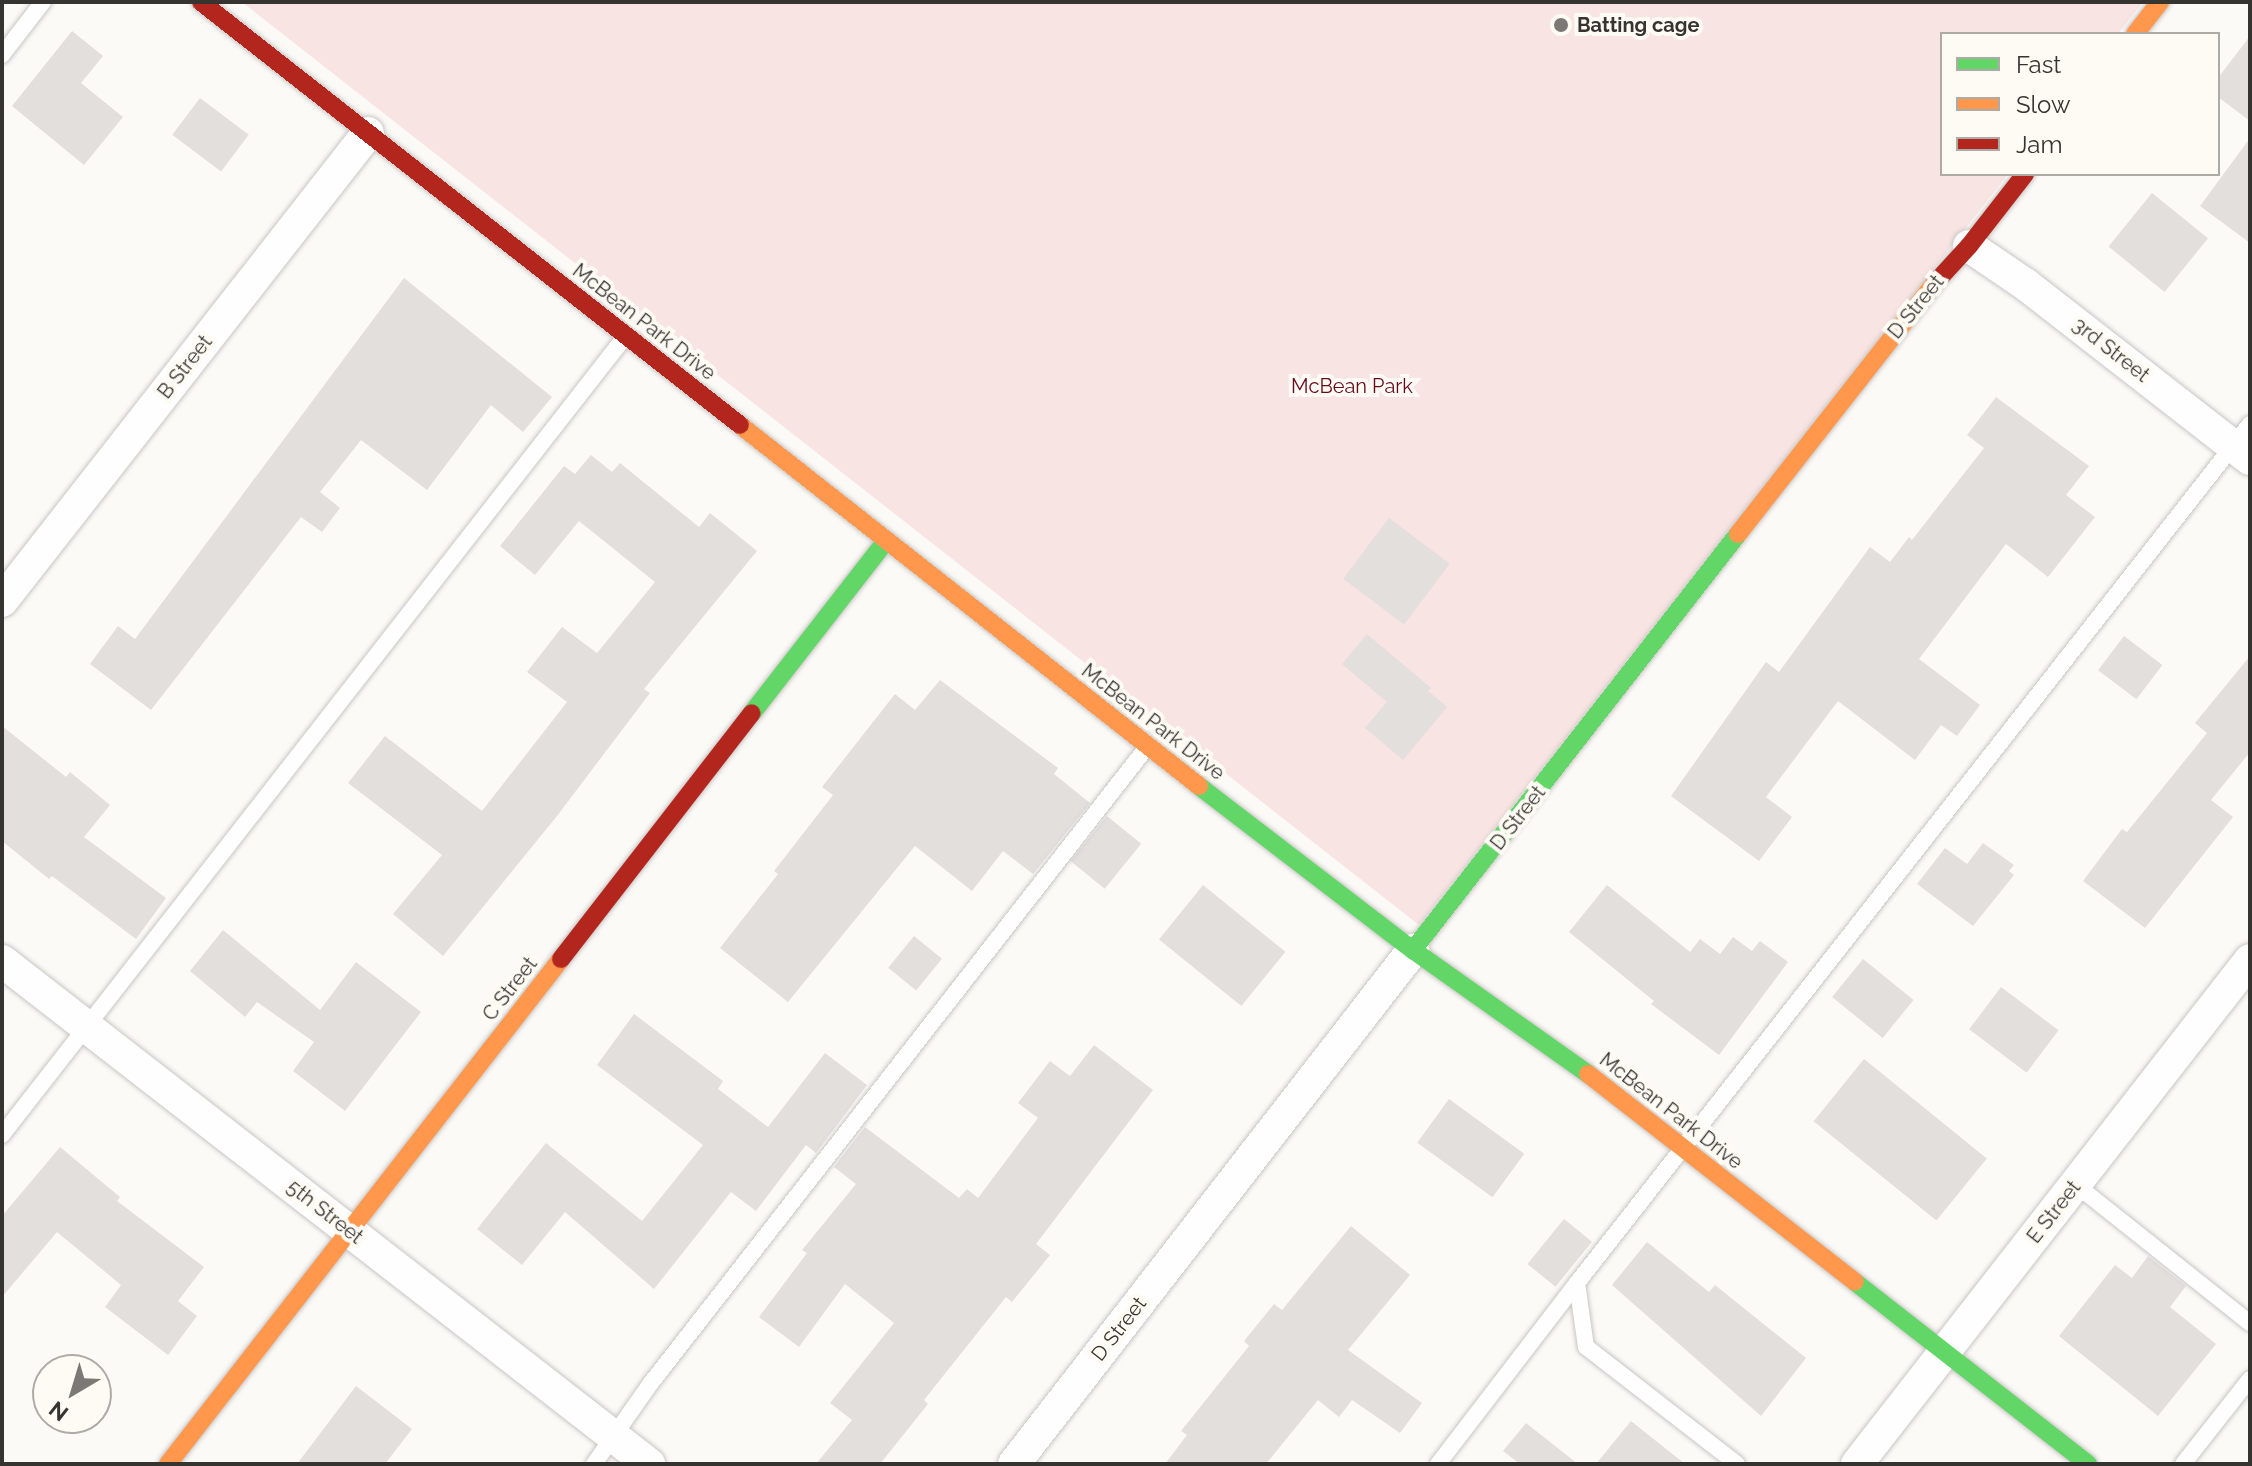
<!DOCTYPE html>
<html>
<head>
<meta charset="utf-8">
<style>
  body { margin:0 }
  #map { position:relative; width:2252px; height:1466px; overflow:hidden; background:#fcfaf7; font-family:Raleway,sans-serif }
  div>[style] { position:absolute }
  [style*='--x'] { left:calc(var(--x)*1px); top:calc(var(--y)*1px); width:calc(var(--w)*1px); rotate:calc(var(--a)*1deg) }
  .green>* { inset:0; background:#f8e4e2 }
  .building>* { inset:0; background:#e2dfdd; transform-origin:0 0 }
  .roads { filter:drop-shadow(0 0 2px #c8c6c4) drop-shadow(0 0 2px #c8c6c4) }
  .lane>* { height:16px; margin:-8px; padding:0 8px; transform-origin:8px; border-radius:8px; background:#fffefe }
  .street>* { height:32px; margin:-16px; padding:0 16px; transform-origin:16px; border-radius:16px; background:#fffefe }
  .fast>* { height:18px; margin:-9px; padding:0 9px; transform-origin:9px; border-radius:9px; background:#63d668 }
  .slow>* { height:18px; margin:-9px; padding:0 9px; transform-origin:9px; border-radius:9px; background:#ff974d }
  .jam>* { height:18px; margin:-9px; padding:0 9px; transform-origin:9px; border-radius:9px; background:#b3261e }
  .dots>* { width:22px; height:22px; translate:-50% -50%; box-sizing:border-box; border:4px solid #fefbf5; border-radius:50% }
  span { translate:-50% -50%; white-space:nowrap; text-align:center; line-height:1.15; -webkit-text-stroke:8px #fefbf5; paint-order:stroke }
  .poi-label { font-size:20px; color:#353431; font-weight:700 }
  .left { translate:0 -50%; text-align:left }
  .street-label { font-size:20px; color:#353431 }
  .park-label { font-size:20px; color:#670a1b }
  .frame { position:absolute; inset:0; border:4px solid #353431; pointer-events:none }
  .legend { position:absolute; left:1940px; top:32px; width:280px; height:144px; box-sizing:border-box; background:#fefbf5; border:2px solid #aeaba7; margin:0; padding:10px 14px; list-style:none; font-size:24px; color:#353431 }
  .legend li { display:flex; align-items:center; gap:16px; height:40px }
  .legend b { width:40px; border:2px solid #aeaba7 }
  .north { position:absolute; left:32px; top:1354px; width:80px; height:80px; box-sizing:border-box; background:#fefbf5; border:2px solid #aeaba7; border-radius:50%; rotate:218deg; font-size:22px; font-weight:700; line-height:32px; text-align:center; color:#353431 }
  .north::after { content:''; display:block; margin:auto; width:28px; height:36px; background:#7b7976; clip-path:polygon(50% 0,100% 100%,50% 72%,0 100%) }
</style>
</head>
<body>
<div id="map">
  <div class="green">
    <i style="clip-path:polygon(242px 2px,2143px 2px,2118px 34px,1942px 34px,1942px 174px,2008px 174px,1419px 925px)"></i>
  </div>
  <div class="building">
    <i style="clip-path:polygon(72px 31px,103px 56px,81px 83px,123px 117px,84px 165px,12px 106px)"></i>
    <i style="clip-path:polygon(2250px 36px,2250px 121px,2218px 97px,2218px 78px)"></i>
    <i style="left:200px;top:98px;width:61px;height:46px;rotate:37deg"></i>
    <i style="clip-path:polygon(2250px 138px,2250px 243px,2200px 206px)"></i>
    <i style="left:2152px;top:193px;width:72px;height:69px;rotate:39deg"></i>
    <i style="clip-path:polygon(404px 278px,552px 397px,523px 432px,491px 405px,427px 490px,361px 440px,320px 492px,340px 508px,322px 532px,301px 517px,151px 710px,90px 664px,118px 626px,135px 639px)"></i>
    <i style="clip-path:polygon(1996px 397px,2089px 466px,2066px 495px,2095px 517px,2048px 577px,2006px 544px,1919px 659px,1980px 705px,1957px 736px,1941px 725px,1915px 760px,1838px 701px,1766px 797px,1792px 817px,1759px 861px,1671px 796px,1766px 662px,1779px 672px,1870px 547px,1890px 562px,1909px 537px,1912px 540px,1984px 448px,1967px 435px)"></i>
    <i style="clip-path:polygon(591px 455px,612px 472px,620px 463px,699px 527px,710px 513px,757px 551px,644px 689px,650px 693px,557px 816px,443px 956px,393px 914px,442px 855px,348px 783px,385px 736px,482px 811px,567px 702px,527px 672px,562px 627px,597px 653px,655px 582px,579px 521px,535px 575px,500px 546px,564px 466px,575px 474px)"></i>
    <i style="left:1389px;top:518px;width:76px;height:76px;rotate:37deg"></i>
    <i style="clip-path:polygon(1367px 634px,1431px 688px,1428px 691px,1447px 707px,1403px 760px,1365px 728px,1387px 702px,1342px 664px)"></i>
    <i style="left:2124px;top:636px;width:48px;height:43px;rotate:37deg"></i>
    <i style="clip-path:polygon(2250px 656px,2250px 752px,2211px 800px,2233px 817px,2145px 928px,2083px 881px,2122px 829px,2127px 832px,2207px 733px,2195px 723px)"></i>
    <i style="clip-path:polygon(940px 680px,1058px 768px,1054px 774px,1090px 803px,1033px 874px,1003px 851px,972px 891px,915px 846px,788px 1002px,720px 948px,778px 874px,774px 871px,833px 795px,822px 787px,895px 694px,915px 710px)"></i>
    <i style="clip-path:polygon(2px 726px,66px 777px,70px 772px,110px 805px,84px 837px,166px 898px,136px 939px,52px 876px,49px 879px,2px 841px)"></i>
    <i style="left:1107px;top:816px;width:44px;height:58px;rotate:39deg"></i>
    <i style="clip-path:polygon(1983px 843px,2014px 865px,2009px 871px,2014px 875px,1973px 926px,1917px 884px,1945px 848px,1967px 864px)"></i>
    <i style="left:1203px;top:885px;width:106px;height:70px;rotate:39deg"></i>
    <i style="clip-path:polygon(1607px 885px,1690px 952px,1700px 939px,1720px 954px,1733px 937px,1752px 951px,1760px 941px,1788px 962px,1719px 1055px,1651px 1004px,1654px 1001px,1569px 932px)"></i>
    <i style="clip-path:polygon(223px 930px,320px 1010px,356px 962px,421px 1012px,345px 1111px,293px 1071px,314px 1042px,257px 1002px,245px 1017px,190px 971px)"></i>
    <i style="left:914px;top:936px;width:36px;height:41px;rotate:39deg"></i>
    <i style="left:1863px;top:959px;width:65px;height:49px;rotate:39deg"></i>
    <i style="left:2001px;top:987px;width:72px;height:53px;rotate:37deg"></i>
    <i style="clip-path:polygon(634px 1014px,723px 1081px,718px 1089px,768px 1127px,825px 1053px,867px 1085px,816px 1153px,806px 1145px,756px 1211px,731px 1192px,654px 1289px,565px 1212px,522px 1265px,477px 1229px,546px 1143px,642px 1221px,703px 1145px,597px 1065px)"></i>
    <i style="clip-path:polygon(1094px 1045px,1153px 1090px,1036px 1244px,1050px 1255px,1012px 1302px,1006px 1297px,924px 1400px,928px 1404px,880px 1464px,816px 1464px,852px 1420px,830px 1403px,894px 1323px,845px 1284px,799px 1347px,759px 1317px,807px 1253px,802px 1250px,856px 1184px,834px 1167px,865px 1127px,959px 1198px,967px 1189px,978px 1198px,1038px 1118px,1018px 1103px,1050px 1061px,1070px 1076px)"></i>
    <i style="left:1864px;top:1059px;width:158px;height:80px;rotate:39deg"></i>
    <i style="left:1449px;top:1099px;width:93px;height:54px;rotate:36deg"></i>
    <i style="clip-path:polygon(60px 1147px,120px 1197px,117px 1201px,204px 1267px,178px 1301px,197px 1316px,168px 1355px,105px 1307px,121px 1285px,57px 1232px,2px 1297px,2px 1216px)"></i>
    <i style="left:1564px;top:1219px;width:36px;height:58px;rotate:39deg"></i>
    <i style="clip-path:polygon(1351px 1226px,1410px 1275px,1348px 1350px,1422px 1403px,1400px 1433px,1352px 1400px,1339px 1417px,1318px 1400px,1266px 1464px,1165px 1464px,1187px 1435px,1181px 1431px,1249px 1346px,1244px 1341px,1274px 1304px,1282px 1310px)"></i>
    <i style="clip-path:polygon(1647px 1242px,1709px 1292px,1715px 1285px,1806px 1358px,1761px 1416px,1612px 1285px)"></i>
    <i style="clip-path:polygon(2148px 1256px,2186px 1286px,2170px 1307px,2216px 1344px,2158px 1416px,2059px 1336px,2115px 1265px,2132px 1278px)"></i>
    <i style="clip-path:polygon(356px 1386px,412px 1429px,385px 1464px,297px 1464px)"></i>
    <i style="clip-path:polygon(1631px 1421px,1685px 1464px,1596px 1464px)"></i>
    <i style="clip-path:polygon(1526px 1423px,1578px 1464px,1520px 1464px,1503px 1451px)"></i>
  </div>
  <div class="roads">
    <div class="lane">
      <i style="--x:2;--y:55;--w:67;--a:-52.3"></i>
      <i style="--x:2;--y:1135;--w:1011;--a:-52.03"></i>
      <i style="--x:2075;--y:1184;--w:223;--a:38.5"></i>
      <i style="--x:594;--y:1464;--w:99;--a:-54.9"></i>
      <i style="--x:651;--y:1383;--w:807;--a:-52.05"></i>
      <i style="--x:1438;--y:1464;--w:228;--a:-52.5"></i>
      <i style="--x:1737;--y:1464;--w:191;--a:-142.2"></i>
      <i style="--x:1586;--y:1347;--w:65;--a:-98"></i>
      <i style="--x:1577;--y:1283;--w:1091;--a:-51.92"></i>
      <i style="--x:2183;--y:1464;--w:108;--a:-51.8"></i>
    </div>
    <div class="street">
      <i style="--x:1969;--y:246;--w:68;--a:34.2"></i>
      <i style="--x:2025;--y:284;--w:285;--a:37.9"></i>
      <i style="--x:2;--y:601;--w:594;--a:-51.97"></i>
      <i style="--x:2;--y:961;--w:820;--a:37.86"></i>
      <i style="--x:1014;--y:1464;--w:651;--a:-52.18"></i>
      <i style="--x:1857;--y:1464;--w:639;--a:-52.05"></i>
    </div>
    <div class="fast">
      <i style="--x:752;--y:713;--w:218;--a:-52.1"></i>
      <i style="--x:1199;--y:786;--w:270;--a:37.5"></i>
      <i style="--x:1413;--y:950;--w:214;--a:35.3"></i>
      <i style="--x:1413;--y:950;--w:528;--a:-52"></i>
      <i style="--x:1855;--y:1282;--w:296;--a:38"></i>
    </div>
    <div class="slow">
      <i style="--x:2135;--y:34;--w:41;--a:-52"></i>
      <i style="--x:740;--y:425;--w:584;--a:38.18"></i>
      <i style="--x:1738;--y:534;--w:319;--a:-51.9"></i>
      <i style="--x:1588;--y:1074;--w:338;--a:37.9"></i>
      <i style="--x:168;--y:1464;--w:640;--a:-52.11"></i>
    </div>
    <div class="jam">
      <i style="--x:201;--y:2;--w:685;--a:38.12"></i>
      <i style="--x:1935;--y:283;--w:50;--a:-47.4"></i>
      <i style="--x:1969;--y:246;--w:91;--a:-52.1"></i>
      <i style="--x:561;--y:959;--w:311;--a:-52.2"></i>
    </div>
  </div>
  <div class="dots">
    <i style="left:1561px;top:25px;background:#7b7976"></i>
  </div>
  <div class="poi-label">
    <span class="left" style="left:1577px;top:25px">Batting cage</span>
  </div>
  <div class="street-label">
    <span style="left:1916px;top:307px;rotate:-51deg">D Street</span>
    <span style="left:644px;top:322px;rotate:38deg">McBean Park Drive</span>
    <span style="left:2111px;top:350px;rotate:38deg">3rd Street</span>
    <span style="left:185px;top:367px;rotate:-52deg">B Street</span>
    <span style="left:1153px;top:722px;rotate:38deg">McBean Park Drive</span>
    <span style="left:1518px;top:818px;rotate:-52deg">D Street</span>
    <span style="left:510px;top:989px;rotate:-52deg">C Street</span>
    <span style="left:1671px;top:1111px;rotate:38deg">McBean Park Drive</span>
    <span style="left:325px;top:1212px;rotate:38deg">5th Street</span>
    <span style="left:2054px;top:1212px;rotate:-52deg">E Street</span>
    <span style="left:1119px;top:1329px;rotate:-52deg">D Street</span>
  </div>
  <div class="park-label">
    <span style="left:1352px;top:386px">McBean Park</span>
  </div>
  <div class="frame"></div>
  <ul class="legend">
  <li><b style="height:10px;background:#63d668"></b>Fast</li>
  <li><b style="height:10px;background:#ff974d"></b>Slow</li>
  <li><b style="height:10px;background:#b3261e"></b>Jam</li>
  </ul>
  <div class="north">N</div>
</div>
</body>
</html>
